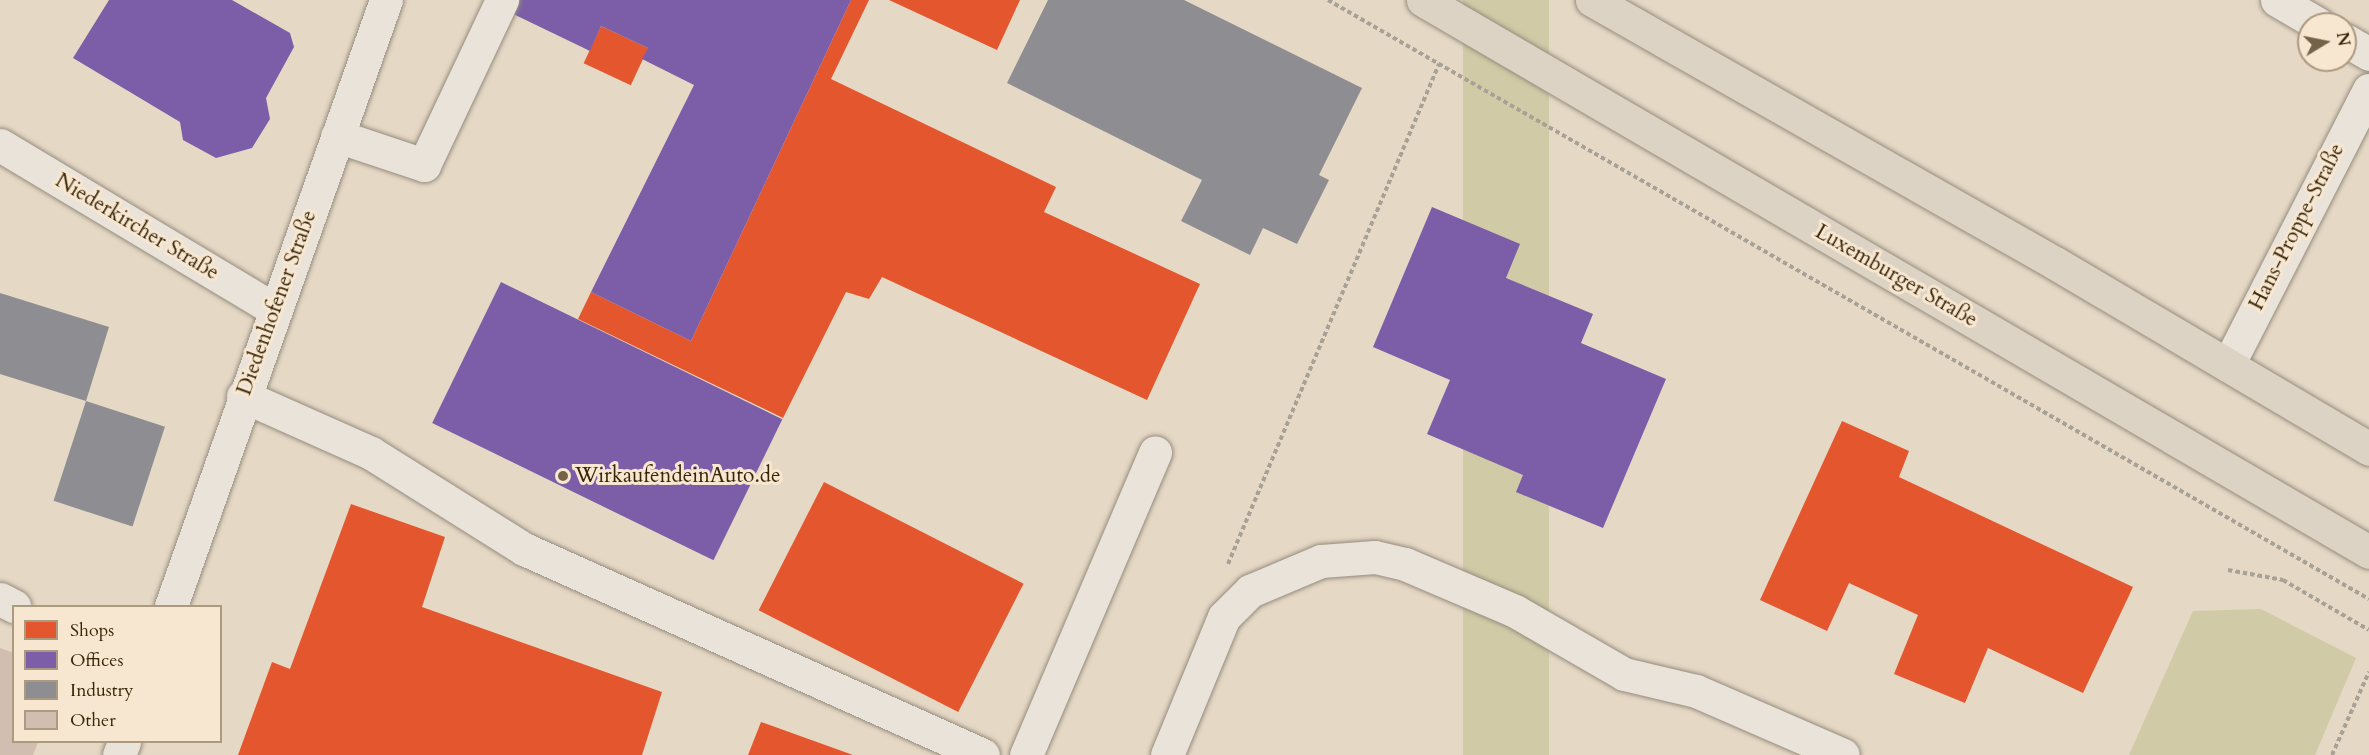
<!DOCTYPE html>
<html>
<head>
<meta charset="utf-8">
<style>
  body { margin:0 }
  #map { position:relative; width:2369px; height:755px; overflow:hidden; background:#e5d8c5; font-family:Cardo,serif }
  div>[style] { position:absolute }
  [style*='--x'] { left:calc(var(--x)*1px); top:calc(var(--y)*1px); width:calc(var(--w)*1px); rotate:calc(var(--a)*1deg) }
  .green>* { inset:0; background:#d0caa6; transform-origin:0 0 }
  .shops>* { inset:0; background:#e4572e; transform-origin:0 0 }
  .offices>* { inset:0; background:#7b5ea7; transform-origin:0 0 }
  .industry>* { inset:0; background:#8d8d92; transform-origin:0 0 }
  .building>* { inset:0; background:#d1beb0 }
  .path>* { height:4px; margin-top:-2px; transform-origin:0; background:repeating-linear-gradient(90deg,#a8a196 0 4.5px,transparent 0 7.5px) }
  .roads { filter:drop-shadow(0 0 2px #968c7e) drop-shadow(0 0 2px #968c7e) }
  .minor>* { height:33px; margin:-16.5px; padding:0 16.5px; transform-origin:16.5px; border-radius:16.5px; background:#eae3d9 }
  .major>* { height:33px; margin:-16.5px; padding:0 16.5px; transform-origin:16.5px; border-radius:16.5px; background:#ddd3c4 }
  .dots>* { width:16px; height:16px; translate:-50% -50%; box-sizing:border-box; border:3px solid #f7e7d1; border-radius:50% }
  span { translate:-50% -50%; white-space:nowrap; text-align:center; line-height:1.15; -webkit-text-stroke:6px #f7e7d1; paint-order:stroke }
  .street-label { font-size:21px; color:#382406 }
  .poi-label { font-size:21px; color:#382406 }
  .left { translate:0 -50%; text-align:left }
  .legend { position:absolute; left:12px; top:605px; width:210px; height:138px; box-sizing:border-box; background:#f7e7d1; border:2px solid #ab9980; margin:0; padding:8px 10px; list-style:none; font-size:18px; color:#382406 }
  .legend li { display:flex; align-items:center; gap:12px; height:30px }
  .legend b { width:30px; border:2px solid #ab9980 }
  .north { position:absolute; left:2297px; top:12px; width:60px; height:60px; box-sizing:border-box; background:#f7e7d1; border:2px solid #ab9980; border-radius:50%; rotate:80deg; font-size:16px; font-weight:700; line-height:24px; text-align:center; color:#382406 }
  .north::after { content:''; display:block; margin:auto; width:21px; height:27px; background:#756349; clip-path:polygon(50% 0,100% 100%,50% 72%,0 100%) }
</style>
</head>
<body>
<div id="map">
  <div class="green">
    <i style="left:1463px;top:0;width:86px;height:1046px"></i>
    <i style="clip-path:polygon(2261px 609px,2356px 658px,2315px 755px,2129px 755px,2193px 611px)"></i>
  </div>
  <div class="shops">
    <i style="clip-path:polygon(851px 0,869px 0,831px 79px,1056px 187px,1044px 212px,1200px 284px,1147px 400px,882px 277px,869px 299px,846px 292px,783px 418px,578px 319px,591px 292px,691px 341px)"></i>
    <i style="clip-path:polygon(889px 0,1020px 0,997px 50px)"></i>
    <i style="left:601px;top:26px;width:52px;height:41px;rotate:25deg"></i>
    <i style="clip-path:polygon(1842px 421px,1909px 451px,1899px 477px,2133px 587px,2083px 693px,1988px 648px,1965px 703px,1894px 674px,1918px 615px,1849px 583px,1827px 631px,1760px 600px)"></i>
    <i style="left:824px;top:482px;width:224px;height:144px;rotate:27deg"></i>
    <i style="clip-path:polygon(351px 504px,445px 537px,422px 607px,662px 692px,642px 755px,238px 755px,272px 662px,290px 669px)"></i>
    <i style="clip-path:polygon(761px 722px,853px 755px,748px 755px)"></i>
  </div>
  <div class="offices">
    <i style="clip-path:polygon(109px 0,232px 0,290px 33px,294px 47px,266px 98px,270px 119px,252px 148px,216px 158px,183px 140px,180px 122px,73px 58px)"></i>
    <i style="clip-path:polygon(512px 0,851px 0,691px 341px,591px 292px,694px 85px,642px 59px,648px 48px,601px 26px,590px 51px,507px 11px)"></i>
    <i style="clip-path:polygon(1432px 207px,1520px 244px,1506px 278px,1593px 314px,1581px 343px,1666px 379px,1603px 528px,1516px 492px,1523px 475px,1427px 434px,1450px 380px,1373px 347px)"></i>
    <i style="left:501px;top:282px;width:313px;height:157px;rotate:26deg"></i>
  </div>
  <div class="industry">
    <i style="clip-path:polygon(1048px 0,1184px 0,1362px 88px,1319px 175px,1329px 180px,1297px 244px,1263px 228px,1250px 255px,1181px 221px,1202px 180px,1007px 83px)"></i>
    <i style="clip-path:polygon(0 293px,109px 327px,86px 401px,0 374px)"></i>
    <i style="left:86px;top:401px;width:83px;height:105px;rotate:18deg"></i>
  </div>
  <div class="building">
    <i style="clip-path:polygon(0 648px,14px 653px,14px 742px,38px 742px,33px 755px,0 755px)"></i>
  </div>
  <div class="path">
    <i style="--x:1328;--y:0;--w:1201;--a:29.92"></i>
    <i style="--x:1228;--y:564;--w:543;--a:-67.12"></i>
    <i style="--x:2228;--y:570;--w:56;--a:10.3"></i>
    <i style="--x:2283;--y:580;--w:99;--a:30.2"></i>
    <i style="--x:2332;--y:755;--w:91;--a:-66"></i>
  </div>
  <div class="roads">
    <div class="minor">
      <i style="--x:2277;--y:0;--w:48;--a:30.3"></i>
      <i style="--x:2345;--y:40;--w:28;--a:30"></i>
      <i style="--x:337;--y:136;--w:92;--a:18.4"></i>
      <i style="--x:424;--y:165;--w:183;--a:-64.7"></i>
      <i style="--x:0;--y:145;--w:319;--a:30.9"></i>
      <i style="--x:2228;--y:365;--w:309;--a:-62.9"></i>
      <i style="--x:243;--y:396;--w:140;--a:24"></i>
      <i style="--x:371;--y:453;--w:181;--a:32.1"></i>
      <i style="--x:524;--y:549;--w:503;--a:24.17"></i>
      <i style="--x:0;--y:599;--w:16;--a:27"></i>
      <i style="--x:171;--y:606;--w:643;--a:-70.47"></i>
      <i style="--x:119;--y:755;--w:14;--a:-69"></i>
      <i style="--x:1026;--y:755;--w:329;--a:-66.9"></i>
      <i style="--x:1167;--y:755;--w:149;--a:-67.6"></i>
      <i style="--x:1224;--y:617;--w:37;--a:-45"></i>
      <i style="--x:1250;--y:591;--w:77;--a:-22.9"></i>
      <i style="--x:1321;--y:561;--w:54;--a:-4.2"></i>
      <i style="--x:1375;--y:557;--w:31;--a:13"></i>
      <i style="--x:1405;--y:564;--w:120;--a:23.1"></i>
      <i style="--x:1515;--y:611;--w:126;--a:30"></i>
      <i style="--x:1624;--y:674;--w:74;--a:13.3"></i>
      <i style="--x:1696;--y:691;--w:160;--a:23.5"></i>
    </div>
    <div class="major">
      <i style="--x:1423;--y:0;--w:1095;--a:30.26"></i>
      <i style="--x:1592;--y:0;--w:532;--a:29.6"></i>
      <i style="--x:2055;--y:263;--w:365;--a:30.6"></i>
    </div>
  </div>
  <div class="dots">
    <i style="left:563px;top:476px;background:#756349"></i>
  </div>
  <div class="street-label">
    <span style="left:137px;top:227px;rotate:31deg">Niederkircher Straße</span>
    <span style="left:2297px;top:227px;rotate:-63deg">Hans-Proppe-Straße</span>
    <span style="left:1896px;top:276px;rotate:30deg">Luxemburger Straße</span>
    <span style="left:277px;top:303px;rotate:-70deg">Diedenhofener Straße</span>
  </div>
  <div class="poi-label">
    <span class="left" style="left:575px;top:476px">WirkaufendeinAuto.de</span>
  </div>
  <ul class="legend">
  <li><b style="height:16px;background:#e4572e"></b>Shops</li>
  <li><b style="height:16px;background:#7b5ea7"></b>Offices</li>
  <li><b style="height:16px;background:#8d8d92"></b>Industry</li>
  <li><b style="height:16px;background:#d1beb0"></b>Other</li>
  </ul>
  <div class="north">N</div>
</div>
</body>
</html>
